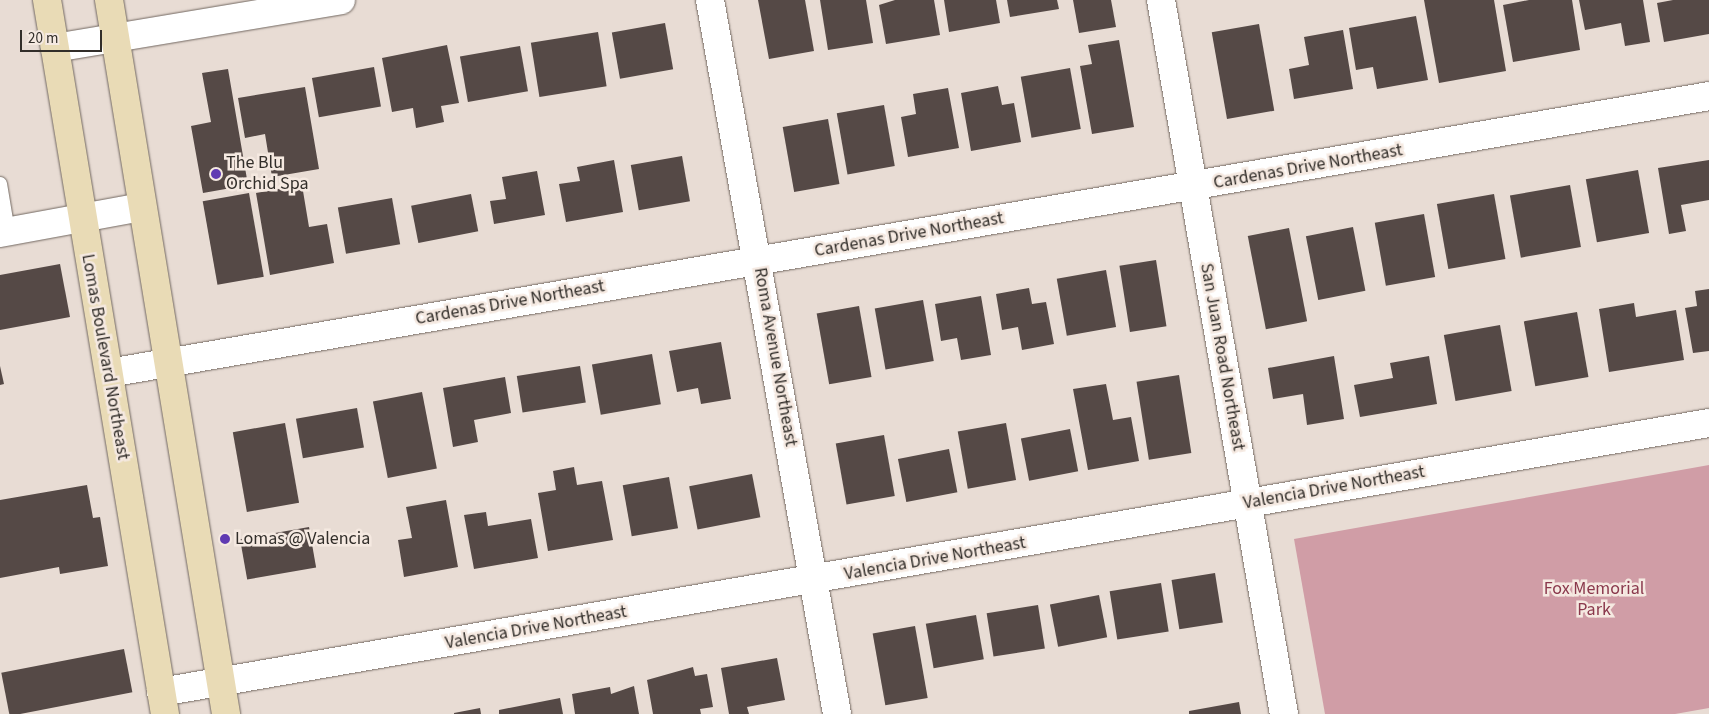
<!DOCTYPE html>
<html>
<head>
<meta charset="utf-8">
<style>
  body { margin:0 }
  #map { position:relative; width:1709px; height:714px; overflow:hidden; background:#e8dcd4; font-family:"Source Sans 3",sans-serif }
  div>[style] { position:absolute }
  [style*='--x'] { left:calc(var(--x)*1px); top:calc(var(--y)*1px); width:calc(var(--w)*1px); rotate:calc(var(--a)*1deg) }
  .green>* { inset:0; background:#d09da6 }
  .building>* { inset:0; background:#554946; transform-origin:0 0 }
  .roads { filter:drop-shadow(0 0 1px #726861) drop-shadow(0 0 1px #726861) }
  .service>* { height:14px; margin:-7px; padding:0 7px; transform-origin:7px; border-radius:7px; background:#fff }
  .minor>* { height:28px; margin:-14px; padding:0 14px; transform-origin:14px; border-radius:14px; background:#fff }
  .secondary>* { height:28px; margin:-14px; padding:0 14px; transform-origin:14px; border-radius:14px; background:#e9dbb6 }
  .dots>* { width:14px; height:14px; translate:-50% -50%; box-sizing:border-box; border:2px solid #f5e9e1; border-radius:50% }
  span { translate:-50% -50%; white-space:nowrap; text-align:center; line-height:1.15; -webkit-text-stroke:5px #f5e9e1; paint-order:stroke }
  .poi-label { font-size:18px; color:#322e2a }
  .left { translate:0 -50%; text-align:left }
  .street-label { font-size:18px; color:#322e2a }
  .park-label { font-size:18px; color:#8a384c }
  .scale { position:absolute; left:20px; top:30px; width:82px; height:22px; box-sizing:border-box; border:2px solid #322e2a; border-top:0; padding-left:6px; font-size:15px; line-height:18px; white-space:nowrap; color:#322e2a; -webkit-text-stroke:4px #f5e9e1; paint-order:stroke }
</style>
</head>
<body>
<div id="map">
  <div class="green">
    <i style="clip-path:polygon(1709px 465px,1709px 708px,1675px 714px,1325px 714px,1294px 539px)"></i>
  </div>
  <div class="building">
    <i style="clip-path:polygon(758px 0,805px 0,814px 51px,769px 59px)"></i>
    <i style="clip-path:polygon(820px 0,866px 0,873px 43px,828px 50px)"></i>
    <i style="clip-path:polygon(895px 0,934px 0,940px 35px,886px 44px,879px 5px)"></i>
    <i style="clip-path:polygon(944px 0,996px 0,1000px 23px,949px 32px)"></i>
    <i style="clip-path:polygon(1007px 0,1057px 0,1059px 9px,1010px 17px)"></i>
    <i style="clip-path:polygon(1073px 0,1111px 0,1116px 27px,1079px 33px)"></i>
    <i style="clip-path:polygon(1424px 0,1494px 0,1506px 71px,1439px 83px)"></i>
    <i style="clip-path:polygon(1529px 0,1572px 0,1580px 50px,1513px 62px,1503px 5px)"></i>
    <i style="clip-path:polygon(1579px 0,1643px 0,1650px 42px,1625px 46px,1621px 23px,1585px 30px)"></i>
    <i style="clip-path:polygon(1673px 0,1709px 0,1709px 34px,1664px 42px,1657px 3px)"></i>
    <i style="clip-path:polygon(1416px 16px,1428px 80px,1377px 89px,1373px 67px,1356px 70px,1349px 28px)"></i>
    <i style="left:665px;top:23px;width:47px;height:54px;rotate:80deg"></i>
    <i style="left:1259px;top:24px;width:88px;height:48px;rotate:80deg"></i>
    <i style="clip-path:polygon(1343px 30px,1353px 89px,1294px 99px,1289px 69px,1309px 65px,1304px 37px)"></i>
    <i style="left:598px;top:32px;width:55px;height:68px;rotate:81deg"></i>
    <i style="clip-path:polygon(1119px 40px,1134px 127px,1092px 134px,1080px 66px,1092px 64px,1088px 45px)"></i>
    <i style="clip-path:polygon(447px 45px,459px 103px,441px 106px,444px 122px,416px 128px,413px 108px,392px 112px,382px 58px)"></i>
    <i style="left:520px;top:46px;width:46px;height:61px;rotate:80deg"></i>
    <i style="left:374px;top:67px;width:40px;height:63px;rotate:80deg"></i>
    <i style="left:1070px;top:68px;width:62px;height:50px;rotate:80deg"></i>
    <i style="clip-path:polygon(228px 69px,248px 185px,203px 193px,191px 126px,211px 122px,202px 73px)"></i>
    <i style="clip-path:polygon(998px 86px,1002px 105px,1014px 103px,1021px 142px,971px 151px,961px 93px)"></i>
    <i style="clip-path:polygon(305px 87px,319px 169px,272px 177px,265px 134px,245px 138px,238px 98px)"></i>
    <i style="clip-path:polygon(948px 88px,959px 148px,908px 157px,901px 117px,916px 114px,913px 94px)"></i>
    <i style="left:884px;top:105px;width:62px;height:48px;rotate:80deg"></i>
    <i style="left:828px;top:119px;width:66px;height:46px;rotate:80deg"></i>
    <i style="left:682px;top:156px;width:46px;height:52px;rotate:80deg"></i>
    <i style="clip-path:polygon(614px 160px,623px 212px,566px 222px,559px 184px,580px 181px,577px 167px)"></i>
    <i style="clip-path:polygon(1709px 160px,1709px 200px,1681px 205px,1686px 231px,1669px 234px,1658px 168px)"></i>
    <i style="left:1638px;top:170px;width:64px;height:53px;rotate:80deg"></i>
    <i style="clip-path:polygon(537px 171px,545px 215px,494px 224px,490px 201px,506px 199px,502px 177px)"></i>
    <i style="clip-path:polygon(302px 185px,309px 227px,327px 224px,334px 263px,270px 275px,256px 193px)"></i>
    <i style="left:1570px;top:185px;width:63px;height:61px;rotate:80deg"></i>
    <i style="left:249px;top:193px;width:85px;height:47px;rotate:80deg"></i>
    <i style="left:471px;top:194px;width:38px;height:61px;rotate:79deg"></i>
    <i style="left:1494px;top:194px;width:66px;height:58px;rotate:80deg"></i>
    <i style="left:392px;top:198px;width:47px;height:55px;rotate:80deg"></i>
    <i style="left:1424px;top:214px;width:64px;height:50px;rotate:80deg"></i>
    <i style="left:1353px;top:227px;width:65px;height:48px;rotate:79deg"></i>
    <i style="left:1289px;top:228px;width:95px;height:42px;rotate:79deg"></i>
    <i style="left:1156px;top:260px;width:67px;height:37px;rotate:81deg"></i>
    <i style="clip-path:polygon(60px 264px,70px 317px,0 330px,0 275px)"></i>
    <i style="left:1106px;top:270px;width:58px;height:50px;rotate:80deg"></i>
    <i style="clip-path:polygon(1029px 288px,1032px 304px,1046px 302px,1054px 344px,1022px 350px,1018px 327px,1002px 330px,996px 294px)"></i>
    <i style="clip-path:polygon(1709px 289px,1709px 351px,1693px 353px,1685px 308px,1697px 306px,1695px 291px)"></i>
    <i style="clip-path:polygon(981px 296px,991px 355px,961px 360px,957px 338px,941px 341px,935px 304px)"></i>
    <i style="left:923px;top:300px;width:62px;height:49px;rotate:80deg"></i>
    <i style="clip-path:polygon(1634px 303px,1636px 317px,1676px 310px,1684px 360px,1609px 372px,1599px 309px)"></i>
    <i style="left:859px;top:306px;width:72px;height:43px;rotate:80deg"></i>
    <i style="left:1577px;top:312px;width:66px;height:54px;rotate:80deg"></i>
    <i style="left:1500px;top:325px;width:67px;height:57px;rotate:80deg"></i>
    <i style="clip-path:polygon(721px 342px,731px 399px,701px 404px,698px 388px,677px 392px,669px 351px)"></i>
    <i style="left:652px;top:354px;width:51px;height:61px;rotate:80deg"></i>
    <i style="clip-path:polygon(1334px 356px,1344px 419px,1307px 425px,1303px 394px,1273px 399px,1268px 368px)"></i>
    <i style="clip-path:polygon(1429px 356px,1437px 404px,1360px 417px,1354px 385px,1393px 378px,1390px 363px)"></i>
    <i style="clip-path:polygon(0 366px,4px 384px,0 385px)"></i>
    <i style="left:580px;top:366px;width:37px;height:64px;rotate:81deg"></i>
    <i style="left:1179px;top:375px;width:79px;height:43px;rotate:81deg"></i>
    <i style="clip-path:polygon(505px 377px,511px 413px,474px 420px,478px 442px,453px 447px,443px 388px)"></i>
    <i style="clip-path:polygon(1106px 384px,1113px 420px,1131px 417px,1139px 461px,1088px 470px,1073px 389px)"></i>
    <i style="left:422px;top:392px;width:78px;height:50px;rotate:79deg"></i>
    <i style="left:357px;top:408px;width:40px;height:62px;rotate:80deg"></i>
    <i style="left:285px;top:423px;width:81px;height:53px;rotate:80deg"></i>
    <i style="left:1006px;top:423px;width:58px;height:49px;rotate:80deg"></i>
    <i style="left:1070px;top:429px;width:43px;height:50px;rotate:79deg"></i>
    <i style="left:884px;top:435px;width:62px;height:49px;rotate:80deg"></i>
    <i style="left:949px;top:449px;width:44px;height:52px;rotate:79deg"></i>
    <i style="clip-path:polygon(574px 467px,577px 485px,602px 481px,613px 540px,548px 551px,538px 493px,556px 490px,553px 471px)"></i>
    <i style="left:752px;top:474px;width:44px;height:64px;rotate:79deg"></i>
    <i style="left:669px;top:477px;width:52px;height:47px;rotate:80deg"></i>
    <i style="clip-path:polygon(87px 485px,93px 518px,100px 517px,108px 566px,60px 574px,59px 567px,0 578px,0 500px)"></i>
    <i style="clip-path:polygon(446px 500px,458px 567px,404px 577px,398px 540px,412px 538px,406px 507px)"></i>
    <i style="clip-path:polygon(486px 512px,488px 526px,531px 519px,538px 558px,474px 569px,464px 515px)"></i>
    <i style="left:309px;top:527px;width:41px;height:70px;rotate:80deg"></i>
    <i style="left:1215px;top:573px;width:50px;height:44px;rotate:81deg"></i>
    <i style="left:1161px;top:583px;width:49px;height:52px;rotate:81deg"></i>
    <i style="left:1099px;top:595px;width:43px;height:50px;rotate:79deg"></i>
    <i style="left:1038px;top:605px;width:44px;height:52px;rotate:81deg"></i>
    <i style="left:976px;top:615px;width:45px;height:51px;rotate:80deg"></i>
    <i style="left:915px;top:626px;width:73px;height:43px;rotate:80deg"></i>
    <i style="left:124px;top:649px;width:44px;height:125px;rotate:79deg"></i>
    <i style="clip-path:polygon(777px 658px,785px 700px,747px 707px,749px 714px,729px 714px,721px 668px)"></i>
    <i style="clip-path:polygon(693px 667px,695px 676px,707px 674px,713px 707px,700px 709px,701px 714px,653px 714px,647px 680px)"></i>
    <i style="clip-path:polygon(634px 686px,639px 714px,575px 714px,572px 694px,610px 687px,611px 694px)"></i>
    <i style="clip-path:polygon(560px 698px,563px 714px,499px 714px,499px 710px)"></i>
    <i style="clip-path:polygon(1239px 702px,1241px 714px,1189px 714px,1189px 711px)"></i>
    <i style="clip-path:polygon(480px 708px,481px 714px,454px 714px,454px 713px)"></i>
  </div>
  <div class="roads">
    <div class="service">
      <i style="--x:0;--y:184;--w:49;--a:80.5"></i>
    </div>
    <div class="minor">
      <i style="--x:710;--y:0;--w:725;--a:79.91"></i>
      <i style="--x:1161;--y:0;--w:725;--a:80.23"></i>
      <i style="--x:55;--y:48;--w:290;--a:-9.5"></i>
      <i style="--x:0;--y:233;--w:144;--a:-10.4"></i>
      <i style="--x:109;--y:373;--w:1624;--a:-9.82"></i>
      <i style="--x:161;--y:692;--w:1571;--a:-9.86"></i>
    </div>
    <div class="secondary">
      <i style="--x:47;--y:0;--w:724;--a:80.62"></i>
      <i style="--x:109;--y:0;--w:724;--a:80.69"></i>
    </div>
  </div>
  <div class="dots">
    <i style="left:216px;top:174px;background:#603ab2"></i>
    <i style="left:225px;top:539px;background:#603ab2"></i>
  </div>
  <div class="poi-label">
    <span class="left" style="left:226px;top:174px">The Blu<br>Orchid Spa</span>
    <span class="left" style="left:235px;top:539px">Lomas @ Valencia</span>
  </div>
  <div class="street-label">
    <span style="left:1308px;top:167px;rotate:-10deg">Cardenas Drive Northeast</span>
    <span style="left:909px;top:235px;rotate:-10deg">Cardenas Drive Northeast</span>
    <span style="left:510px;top:303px;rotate:-10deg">Cardenas Drive Northeast</span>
    <span style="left:105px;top:357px;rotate:80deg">Lomas Boulevard Northeast</span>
    <span style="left:775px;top:357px;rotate:80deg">Roma Avenue Northeast</span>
    <span style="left:1222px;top:357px;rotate:80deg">San Juan Road Northeast</span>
    <span style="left:1334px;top:488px;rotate:-10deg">Valencia Drive Northeast</span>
    <span style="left:935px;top:559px;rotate:-10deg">Valencia Drive Northeast</span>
    <span style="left:536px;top:628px;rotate:-10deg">Valencia Drive Northeast</span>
  </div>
  <div class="park-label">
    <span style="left:1594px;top:600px">Fox Memorial<br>Park</span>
  </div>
  <div class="scale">20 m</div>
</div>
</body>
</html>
